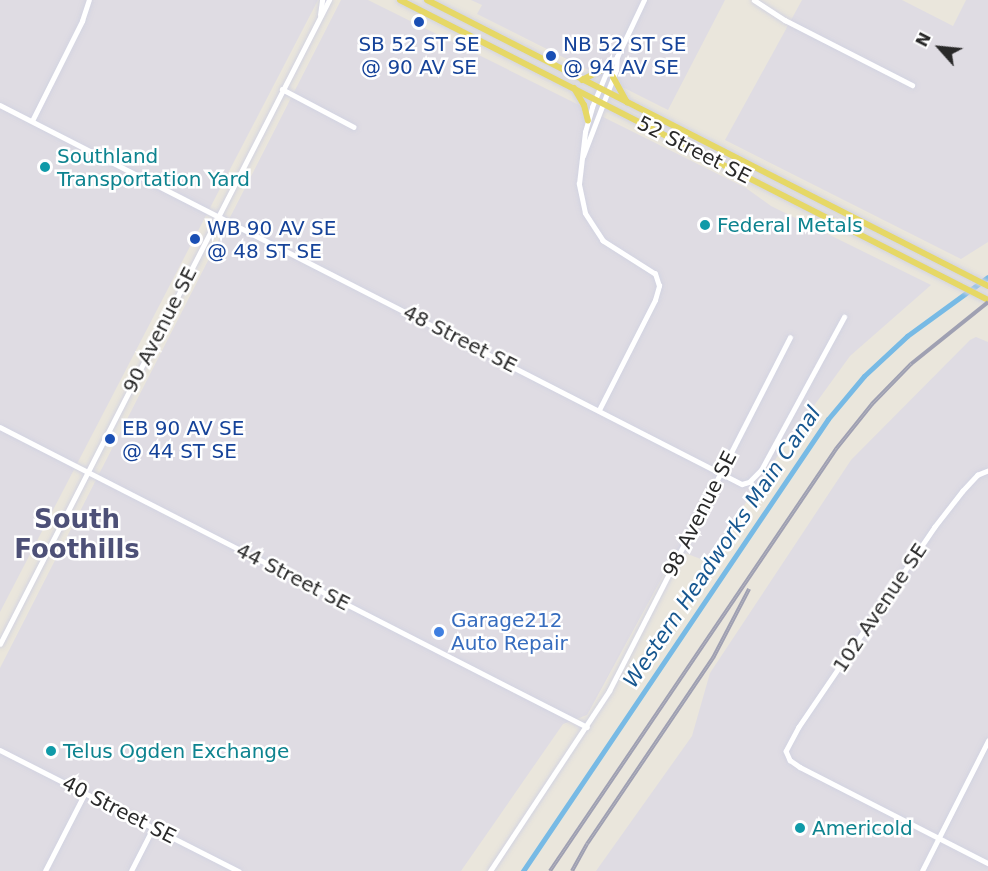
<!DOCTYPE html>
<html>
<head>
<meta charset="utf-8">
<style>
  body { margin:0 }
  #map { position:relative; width:988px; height:871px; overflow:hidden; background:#eae6dc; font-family:"DejaVu Sans",sans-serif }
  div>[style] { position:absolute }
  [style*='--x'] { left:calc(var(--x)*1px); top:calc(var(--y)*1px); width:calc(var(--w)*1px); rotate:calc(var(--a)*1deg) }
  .industrial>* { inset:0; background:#dfdce3 }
  .canal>* { height:5px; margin:-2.5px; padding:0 2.5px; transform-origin:2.5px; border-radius:2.5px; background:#77bae5 }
  .roads { filter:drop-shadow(0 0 2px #d2d3e1) drop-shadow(0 0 2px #d2d3e1) }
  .minor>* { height:4.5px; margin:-2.25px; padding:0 2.25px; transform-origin:2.25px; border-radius:2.25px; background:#fff }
  .major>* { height:6px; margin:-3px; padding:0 3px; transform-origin:3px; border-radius:3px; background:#e6d866 }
  .rail>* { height:4px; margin-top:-2px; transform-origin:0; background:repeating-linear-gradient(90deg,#fff 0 4.5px,#9fa0b2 0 9px); box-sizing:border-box; border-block:2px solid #9fa0b2 }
  .dots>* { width:16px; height:16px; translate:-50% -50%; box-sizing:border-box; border:3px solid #fff; border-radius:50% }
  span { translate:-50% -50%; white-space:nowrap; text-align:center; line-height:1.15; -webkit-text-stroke:5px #fff; paint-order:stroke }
  .transit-label { font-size:20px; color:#164399 }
  .left { translate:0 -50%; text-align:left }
  .street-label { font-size:20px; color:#292929 }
  .culture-label { font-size:20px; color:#0d838f }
  .shop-label { font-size:20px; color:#366cbe }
  .water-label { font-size:21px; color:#175790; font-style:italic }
  .district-label { font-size:26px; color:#4d5077; font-weight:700 }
  .north { position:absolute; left:910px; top:18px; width:60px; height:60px; -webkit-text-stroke:4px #fff; paint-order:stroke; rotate:297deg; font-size:16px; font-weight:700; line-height:24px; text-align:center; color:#292929 }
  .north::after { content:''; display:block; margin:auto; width:21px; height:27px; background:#292929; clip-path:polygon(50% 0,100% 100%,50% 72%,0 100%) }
</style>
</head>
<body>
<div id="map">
  <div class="industrial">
    <i style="clip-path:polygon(0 0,318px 0,0 612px)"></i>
    <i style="clip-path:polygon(341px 0,368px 0,746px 188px,771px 206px,931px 285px,850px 356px,779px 454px,706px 561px,677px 550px,587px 715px,563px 724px,461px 871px,0 871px,0 668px)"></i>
    <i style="clip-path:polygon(471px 0,725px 0,668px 110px,477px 14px,482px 5px)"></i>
    <i style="clip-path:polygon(802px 0,902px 0,953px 26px,966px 0,988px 0,988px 242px,961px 259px,725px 140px)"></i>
    <i style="clip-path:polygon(976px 337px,988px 342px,988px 871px,596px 871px,692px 736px,710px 673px,851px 460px,970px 340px)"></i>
  </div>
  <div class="canal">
    <i style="--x:523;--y:871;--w:545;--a:-55.99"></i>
    <i style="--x:828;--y:419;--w:56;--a:-50.1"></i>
    <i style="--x:864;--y:376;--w:59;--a:-42.9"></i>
    <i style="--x:907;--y:336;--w:100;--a:-36.1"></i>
  </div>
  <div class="roads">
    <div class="minor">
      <i style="--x:754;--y:0;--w:37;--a:33"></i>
      <i style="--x:785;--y:20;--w:143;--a:27.1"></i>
      <i style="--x:320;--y:15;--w:15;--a:-82"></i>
      <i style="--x:282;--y:89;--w:81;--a:27.8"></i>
      <i style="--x:0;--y:105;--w:833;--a:27.06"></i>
      <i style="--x:742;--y:484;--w:7;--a:-16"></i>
      <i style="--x:749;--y:482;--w:17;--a:-45"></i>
      <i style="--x:761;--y:470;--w:174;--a:-61.5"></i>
      <i style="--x:32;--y:121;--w:112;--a:-63.4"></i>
      <i style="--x:82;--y:21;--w:22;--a:-72"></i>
      <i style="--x:583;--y:156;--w:92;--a:-69"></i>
      <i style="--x:616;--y:70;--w:13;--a:-86"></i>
      <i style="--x:599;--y:410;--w:123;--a:-63"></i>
      <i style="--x:655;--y:300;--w:15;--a:-74"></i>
      <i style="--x:659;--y:286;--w:13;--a:-108"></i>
      <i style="--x:655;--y:274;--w:62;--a:-147.6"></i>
      <i style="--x:603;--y:241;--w:33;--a:-123"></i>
      <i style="--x:585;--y:213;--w:30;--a:-102"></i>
      <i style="--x:579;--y:184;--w:52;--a:-83.4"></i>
      <i style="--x:585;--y:132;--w:26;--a:-74"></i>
      <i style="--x:592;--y:107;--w:44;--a:-67.5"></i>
      <i style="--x:609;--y:66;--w:12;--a:-48"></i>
      <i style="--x:617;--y:57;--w:63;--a:-64.7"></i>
      <i style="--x:0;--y:427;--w:659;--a:27.07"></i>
      <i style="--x:988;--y:471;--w:11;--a:158"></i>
      <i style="--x:978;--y:475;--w:22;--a:133"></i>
      <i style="--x:963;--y:491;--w:46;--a:127.9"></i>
      <i style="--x:935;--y:527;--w:242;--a:124.2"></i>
      <i style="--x:799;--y:727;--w:27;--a:118"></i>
      <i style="--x:786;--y:751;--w:10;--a:66"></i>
      <i style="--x:790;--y:760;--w:12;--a:35"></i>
      <i style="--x:800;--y:767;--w:211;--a:27.1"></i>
      <i style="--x:0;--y:644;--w:723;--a:-62.94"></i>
      <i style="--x:0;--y:750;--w:268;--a:26.9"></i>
      <i style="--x:45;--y:871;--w:88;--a:-62.9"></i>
      <i style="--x:131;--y:871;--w:48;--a:-62.9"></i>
      <i style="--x:490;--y:871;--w:216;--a:-56.5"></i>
      <i style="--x:609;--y:691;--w:397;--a:-62.9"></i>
      <i style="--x:922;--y:871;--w:146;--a:-63.1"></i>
    </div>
    <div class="major">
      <i style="--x:400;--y:0;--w:660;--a:27.03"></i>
      <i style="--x:427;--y:0;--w:630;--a:27.01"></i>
      <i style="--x:613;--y:77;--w:29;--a:61"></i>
      <i style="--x:582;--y:80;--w:30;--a:-27"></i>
      <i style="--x:574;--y:88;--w:20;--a:60"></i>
      <i style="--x:584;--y:105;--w:16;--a:76"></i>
    </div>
  </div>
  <div class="rail">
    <i style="--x:550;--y:871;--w:510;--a:-55.87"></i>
    <i style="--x:836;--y:449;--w:58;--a:-51.3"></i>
    <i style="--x:872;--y:404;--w:56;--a:-45.7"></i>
    <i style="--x:911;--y:364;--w:99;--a:-38.8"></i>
    <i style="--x:572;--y:871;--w:31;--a:-61"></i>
    <i style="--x:587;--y:844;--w:225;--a:-55.9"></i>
    <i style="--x:713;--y:658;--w:78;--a:-62.4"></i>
  </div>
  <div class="dots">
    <i style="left:419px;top:22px;background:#1a4fb4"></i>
    <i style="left:551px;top:56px;background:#1a4fb4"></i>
    <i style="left:45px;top:167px;background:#0f9aa8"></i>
    <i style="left:705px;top:225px;background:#0f9aa8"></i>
    <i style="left:195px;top:239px;background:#1a4fb4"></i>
    <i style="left:110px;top:439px;background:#1a4fb4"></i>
    <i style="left:439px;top:632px;background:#3f7fe0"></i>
    <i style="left:51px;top:751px;background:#0f9aa8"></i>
    <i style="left:800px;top:828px;background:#0f9aa8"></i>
  </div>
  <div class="transit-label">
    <span style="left:419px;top:56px">SB 52 ST SE<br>@ 90 AV SE</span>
    <span class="left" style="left:563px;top:56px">NB 52 ST SE<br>@ 94 AV SE</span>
    <span class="left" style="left:207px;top:240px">WB 90 AV SE<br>@ 48 ST SE</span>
    <span class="left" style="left:122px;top:440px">EB 90 AV SE<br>@ 44 ST SE</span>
  </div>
  <div class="street-label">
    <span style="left:694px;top:150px;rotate:27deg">52 Street SE</span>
    <span style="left:160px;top:330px;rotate:-63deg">90 Avenue SE</span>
    <span style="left:460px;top:339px;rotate:27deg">48 Street SE</span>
    <span style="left:700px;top:514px;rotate:-63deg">98 Avenue SE</span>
    <span style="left:293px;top:577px;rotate:27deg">44 Street SE</span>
    <span style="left:880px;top:608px;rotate:-56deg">102 Avenue SE</span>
    <span style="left:119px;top:810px;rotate:27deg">40 Street SE</span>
  </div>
  <div class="culture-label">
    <span class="left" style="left:57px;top:168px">Southland<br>Transportation Yard</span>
    <span class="left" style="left:717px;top:225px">Federal Metals</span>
    <span class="left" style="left:63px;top:751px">Telus Ogden Exchange</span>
    <span class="left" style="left:812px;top:828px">Americold</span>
  </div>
  <div class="shop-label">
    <span class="left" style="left:451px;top:632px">Garage212<br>Auto Repair</span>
  </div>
  <div class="water-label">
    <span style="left:722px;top:547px;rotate:-56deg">Western Headworks Main Canal</span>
  </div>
  <div class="district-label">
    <span style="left:77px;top:535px">South<br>Foothills</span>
  </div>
  <div class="north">N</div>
</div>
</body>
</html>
